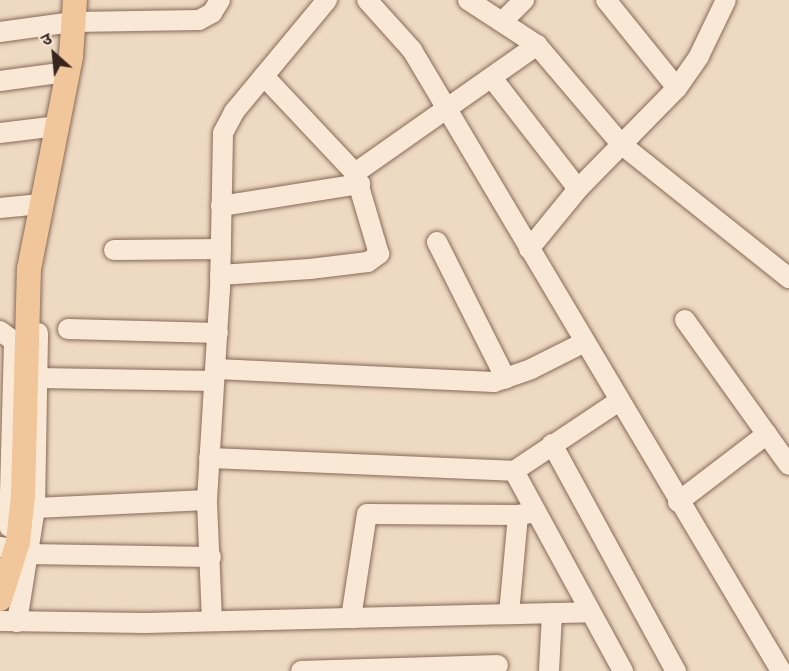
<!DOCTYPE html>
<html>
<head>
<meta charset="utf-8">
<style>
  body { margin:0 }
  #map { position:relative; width:789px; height:671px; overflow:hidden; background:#eed9c2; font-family:Literata,"Noto Sans Devanagari",serif }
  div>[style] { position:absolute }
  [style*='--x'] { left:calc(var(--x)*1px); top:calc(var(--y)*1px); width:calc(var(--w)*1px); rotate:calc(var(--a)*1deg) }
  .roads { filter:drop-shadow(0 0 2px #876a59) drop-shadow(0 0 2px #876a59) }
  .minor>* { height:20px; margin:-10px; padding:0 10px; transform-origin:10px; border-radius:10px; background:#f9e8d5 }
  .major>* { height:24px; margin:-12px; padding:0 12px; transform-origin:12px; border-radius:12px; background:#f1c69a }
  span { translate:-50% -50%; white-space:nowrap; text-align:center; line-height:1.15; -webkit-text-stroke:4.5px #f5e5d2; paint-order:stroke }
  .north { position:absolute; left:24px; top:24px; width:60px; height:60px; -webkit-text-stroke:4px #f5e5d2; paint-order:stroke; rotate:333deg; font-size:16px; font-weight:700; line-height:24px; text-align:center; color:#37251e }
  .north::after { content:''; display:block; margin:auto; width:21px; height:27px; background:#37251e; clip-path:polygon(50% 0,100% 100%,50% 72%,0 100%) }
</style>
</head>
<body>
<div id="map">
  <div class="roads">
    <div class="minor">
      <i style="--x:367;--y:0;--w:67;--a:48"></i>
      <i style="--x:412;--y:50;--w:722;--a:59.28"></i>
      <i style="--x:468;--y:0;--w:82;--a:33.1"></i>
      <i style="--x:537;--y:45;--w:130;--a:49.7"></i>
      <i style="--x:621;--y:144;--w:215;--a:38.6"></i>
      <i style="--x:606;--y:0;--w:113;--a:51.1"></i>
      <i style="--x:503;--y:21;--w:30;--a:-45"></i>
      <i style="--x:0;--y:32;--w:74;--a:-7.8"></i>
      <i style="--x:73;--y:22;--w:126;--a:-0.9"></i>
      <i style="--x:199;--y:20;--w:15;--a:-28"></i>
      <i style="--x:212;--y:13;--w:15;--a:-58"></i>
      <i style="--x:492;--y:78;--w:140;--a:52.2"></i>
      <i style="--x:0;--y:81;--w:68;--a:-7.7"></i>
      <i style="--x:0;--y:133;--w:57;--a:-7"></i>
      <i style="--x:355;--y:173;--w:223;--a:-35.1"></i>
      <i style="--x:221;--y:206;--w:141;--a:-9"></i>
      <i style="--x:0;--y:208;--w:41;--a:-5.6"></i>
      <i style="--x:437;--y:242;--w:153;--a:63.3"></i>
      <i style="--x:529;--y:249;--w:77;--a:-50.8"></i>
      <i style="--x:578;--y:189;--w:141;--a:-45.6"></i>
      <i style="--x:677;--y:88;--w:39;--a:-55"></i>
      <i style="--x:699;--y:56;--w:62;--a:-64.3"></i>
      <i style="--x:114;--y:250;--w:107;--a:-0.5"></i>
      <i style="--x:220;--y:275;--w:90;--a:-3.8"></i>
      <i style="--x:310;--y:269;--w:58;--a:-6.9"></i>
      <i style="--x:368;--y:262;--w:14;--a:-36"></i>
      <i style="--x:379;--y:254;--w:84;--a:-106.5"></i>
      <i style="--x:355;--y:173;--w:133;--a:-133.2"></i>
      <i style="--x:685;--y:320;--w:178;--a:54.4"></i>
      <i style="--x:68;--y:329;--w:150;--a:1.5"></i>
      <i style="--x:0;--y:331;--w:17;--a:36"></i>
      <i style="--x:14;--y:341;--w:186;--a:91.5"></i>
      <i style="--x:216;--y:369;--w:278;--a:2.7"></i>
      <i style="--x:494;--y:382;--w:39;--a:-19"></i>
      <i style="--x:531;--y:369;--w:60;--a:-26.6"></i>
      <i style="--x:39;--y:378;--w:175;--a:1"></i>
      <i style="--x:552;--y:444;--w:259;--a:61.4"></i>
      <i style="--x:209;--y:458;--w:305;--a:2.4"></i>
      <i style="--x:514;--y:471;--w:126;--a:-33.7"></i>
      <i style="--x:514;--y:471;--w:228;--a:61.4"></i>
      <i style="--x:678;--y:502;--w:112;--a:-37.4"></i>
      <i style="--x:35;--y:508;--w:172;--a:-2.7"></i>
      <i style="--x:0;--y:547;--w:6;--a:9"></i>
      <i style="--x:27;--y:554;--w:184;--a:0.9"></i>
      <i style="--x:509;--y:614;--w:99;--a:-84.8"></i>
      <i style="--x:351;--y:618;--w:105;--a:-81.3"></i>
      <i style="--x:367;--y:514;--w:151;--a:0.4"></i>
      <i style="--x:518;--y:515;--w:18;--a:-9"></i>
      <i style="--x:0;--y:621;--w:146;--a:0.8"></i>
      <i style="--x:146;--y:623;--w:444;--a:-1.4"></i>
      <i style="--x:212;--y:621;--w:121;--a:-92.4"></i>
      <i style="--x:207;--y:500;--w:210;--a:-86.5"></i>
      <i style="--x:220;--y:290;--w:157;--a:-88.9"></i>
      <i style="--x:223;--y:133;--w:24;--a:-62"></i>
      <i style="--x:234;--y:112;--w:146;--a:-50.3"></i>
      <i style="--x:17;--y:622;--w:115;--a:-81"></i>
      <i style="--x:35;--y:508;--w:175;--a:-89"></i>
      <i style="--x:301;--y:671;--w:197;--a:-1.7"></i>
      <i style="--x:549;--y:671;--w:58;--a:-87"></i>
    </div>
    <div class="major">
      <i style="--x:0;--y:599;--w:60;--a:-72.5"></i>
      <i style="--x:18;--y:542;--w:47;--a:-83.9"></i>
      <i style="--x:23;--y:495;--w:226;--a:-88.5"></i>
      <i style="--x:29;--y:269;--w:217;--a:-78.8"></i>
      <i style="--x:71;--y:56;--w:56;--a:-85.9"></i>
    </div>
  </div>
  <div class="north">उ</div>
</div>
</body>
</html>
